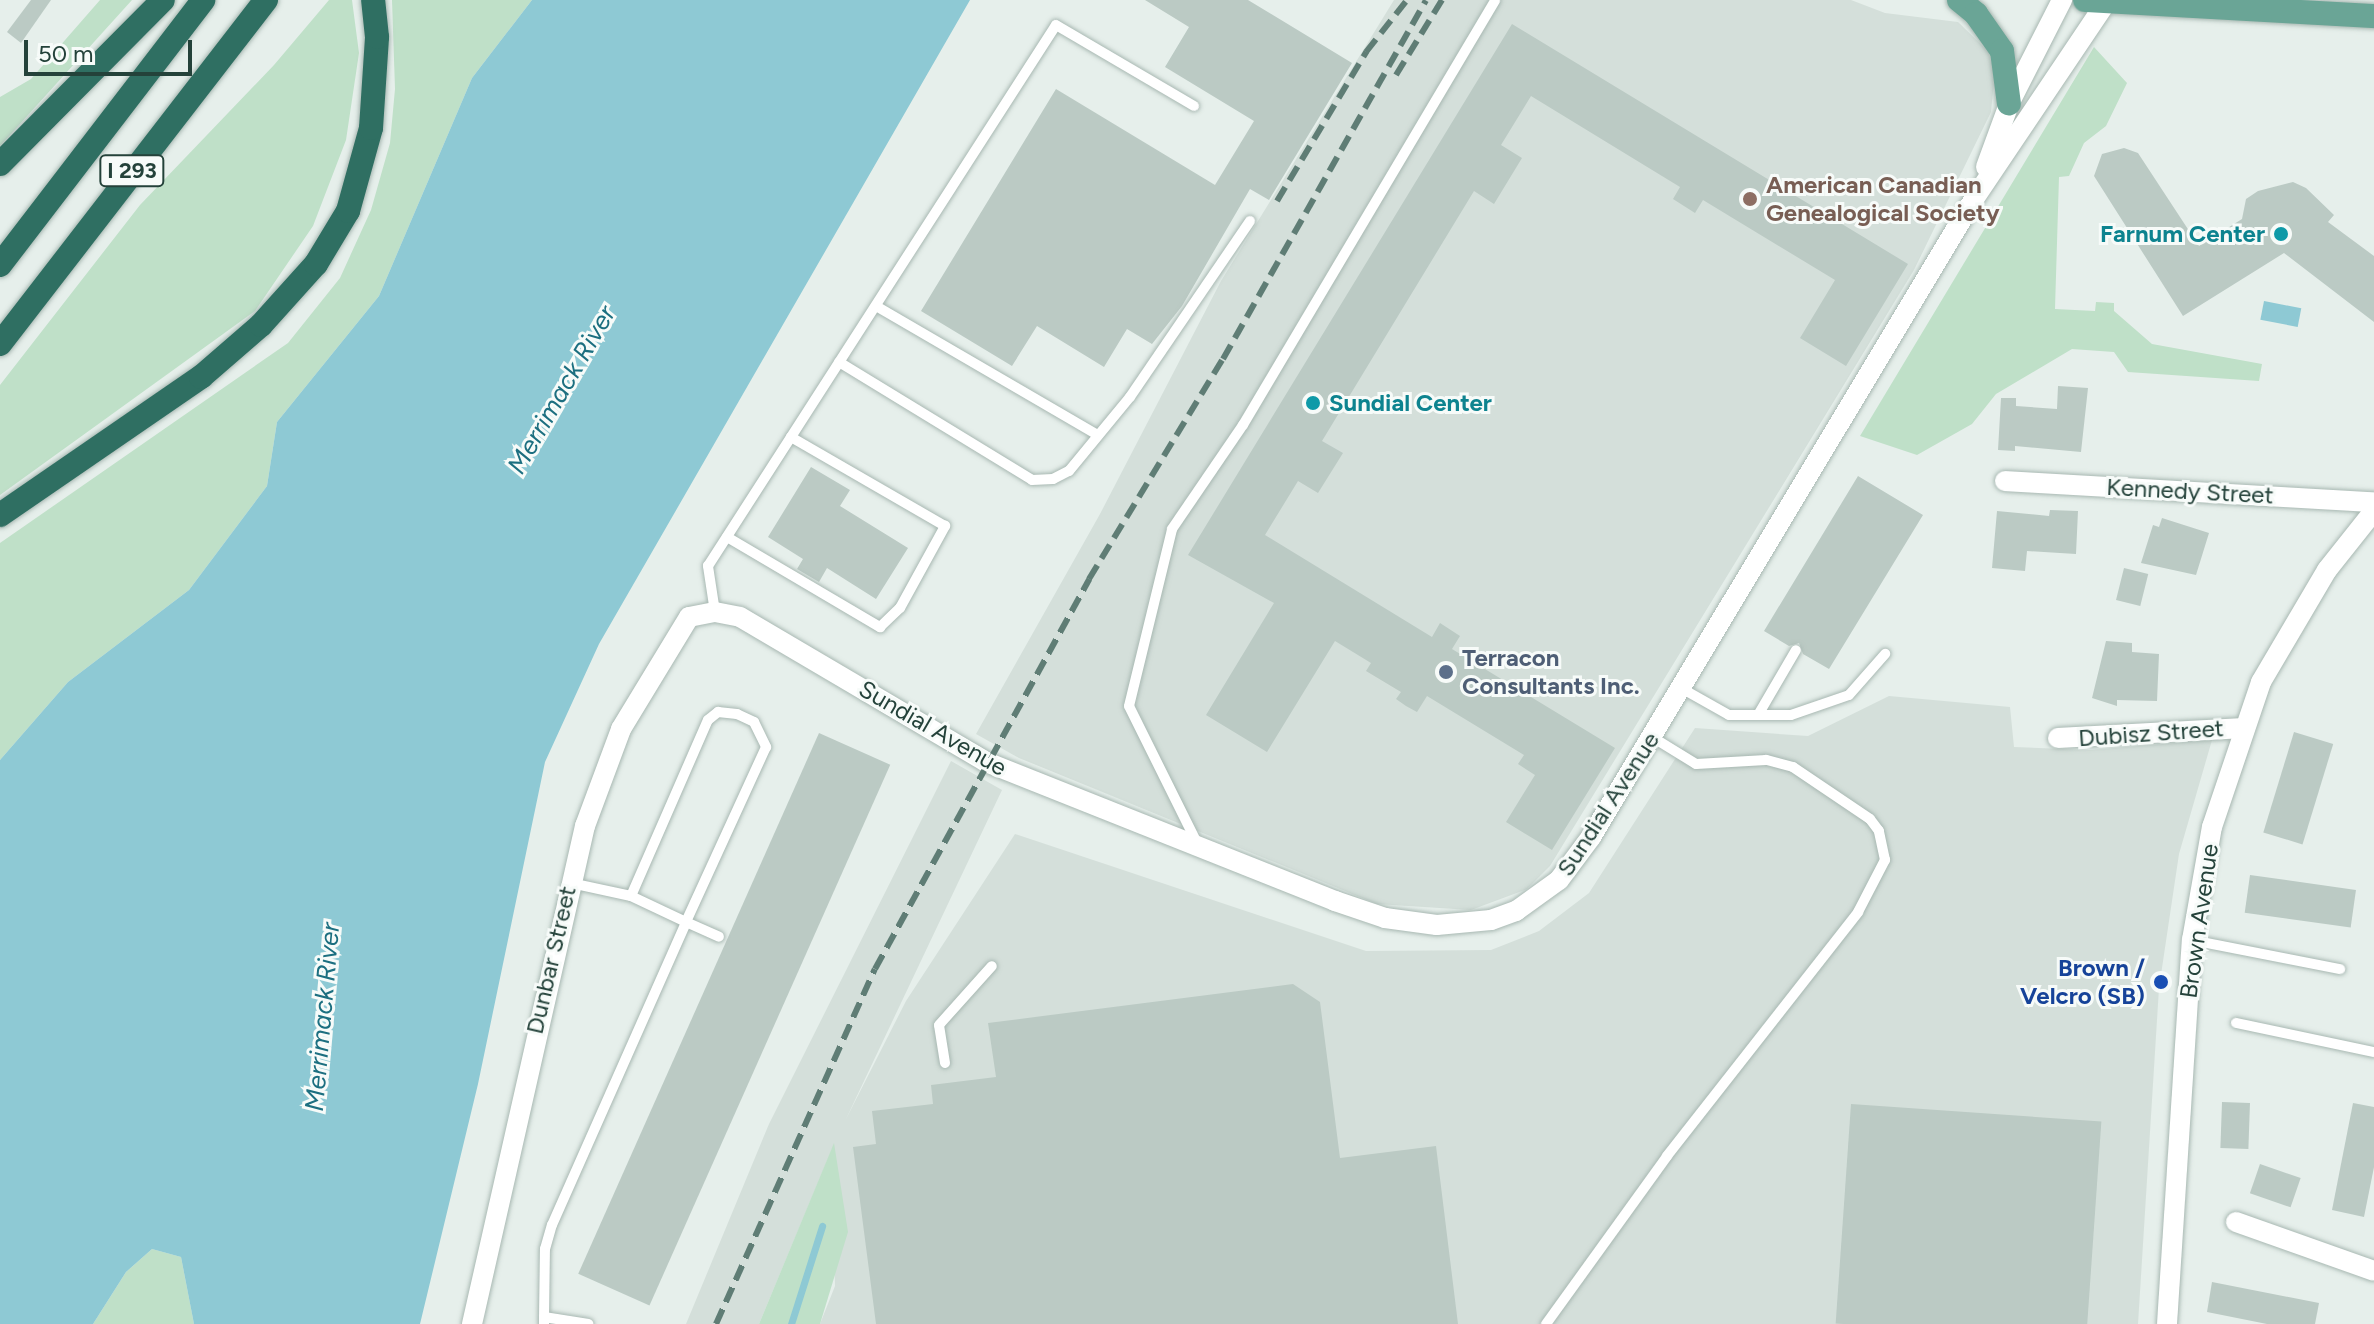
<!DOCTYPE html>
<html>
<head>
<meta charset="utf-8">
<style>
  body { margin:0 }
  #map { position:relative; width:2374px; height:1324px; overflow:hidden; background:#e6efeb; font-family:Figtree,sans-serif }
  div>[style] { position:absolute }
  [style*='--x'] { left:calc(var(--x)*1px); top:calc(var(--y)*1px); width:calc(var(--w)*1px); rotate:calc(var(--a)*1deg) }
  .built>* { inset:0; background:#d4dfda }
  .green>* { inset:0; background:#bfe0c8 }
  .water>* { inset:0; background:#8ec9d4; transform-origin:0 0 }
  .stream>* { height:7px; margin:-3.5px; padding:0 3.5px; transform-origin:3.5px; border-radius:3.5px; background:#8ec9d4 }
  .building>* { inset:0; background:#bbcac4; transform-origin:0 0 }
  .roads { filter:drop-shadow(0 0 2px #a8b8b2) drop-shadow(0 0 2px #a8b8b2) }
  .lane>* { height:10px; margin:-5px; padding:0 5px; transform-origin:5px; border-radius:5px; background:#fff }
  .street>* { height:20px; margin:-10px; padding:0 10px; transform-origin:10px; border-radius:10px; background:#fff }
  .primary>* { height:24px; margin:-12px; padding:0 12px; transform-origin:12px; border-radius:12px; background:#6aa596 }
  .highway>* { height:24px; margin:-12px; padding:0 12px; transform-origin:12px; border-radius:12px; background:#2f6f62 }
  .rail>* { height:6px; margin-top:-3px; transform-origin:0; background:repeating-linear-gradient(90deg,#5f7d75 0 16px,transparent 0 24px) }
  .dots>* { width:22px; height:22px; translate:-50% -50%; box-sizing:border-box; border:4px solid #f7fbf9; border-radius:50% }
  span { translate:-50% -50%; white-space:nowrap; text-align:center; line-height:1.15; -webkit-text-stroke:6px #f7fbf9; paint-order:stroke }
  .shield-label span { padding:2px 6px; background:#f7fbf9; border:2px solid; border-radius:6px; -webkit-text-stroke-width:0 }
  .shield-label { font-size:22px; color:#24423a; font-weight:700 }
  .education-label { font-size:24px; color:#785e54; font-weight:700 }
  .left { translate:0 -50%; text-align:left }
  .culture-label { font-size:24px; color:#0d838f; font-weight:700 }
  .right { translate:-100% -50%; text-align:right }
  .street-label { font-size:24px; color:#24423a }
  .service-label { font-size:24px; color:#4e5e75; font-weight:700 }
  .transit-label { font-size:24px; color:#164399; font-weight:700 }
  .water-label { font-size:26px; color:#1c6f80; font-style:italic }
  .scale { position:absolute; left:24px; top:40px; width:168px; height:36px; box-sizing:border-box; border:4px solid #24423a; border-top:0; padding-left:10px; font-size:24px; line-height:28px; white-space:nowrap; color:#24423a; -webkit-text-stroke:6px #f7fbf9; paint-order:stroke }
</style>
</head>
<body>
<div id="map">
  <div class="built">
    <i style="clip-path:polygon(1394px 0,1851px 0,1885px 13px,1958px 22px,1988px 51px,1995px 72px,1991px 112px,1914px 270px,1550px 866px,1527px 889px,1471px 910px,1377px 904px,1019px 758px,976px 734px,1100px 514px,1221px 281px)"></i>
    <i style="clip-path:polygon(1889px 696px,2010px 707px,2014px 747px,2089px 750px,2212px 740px,2179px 854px,2159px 988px,2138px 1324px,820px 1324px,835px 1286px,832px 1149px,759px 1324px,686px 1324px,769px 1124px,951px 761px,1002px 790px,846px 1119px,906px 1001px,1015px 834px,1366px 951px,1491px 950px,1539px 931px,1589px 893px,1695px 728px,1808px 736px)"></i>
  </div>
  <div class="green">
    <i style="clip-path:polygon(100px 0,132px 0,0 146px,0 97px,31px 79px)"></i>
    <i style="clip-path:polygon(329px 0,352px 0,359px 53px,346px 140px,313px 226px,255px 311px,0 495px,0 385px,140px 205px,274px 65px)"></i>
    <i style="clip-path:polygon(392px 0,532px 0,472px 78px,379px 296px,277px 422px,267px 486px,189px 590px,68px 682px,0 760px,0 543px,288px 343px,340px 278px,371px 210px,390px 143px,395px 89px)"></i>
    <i style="clip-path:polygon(2094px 47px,2127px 83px,2106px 126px,2084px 143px,2069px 176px,2059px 177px,2055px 309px,2095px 311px,2096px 302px,2114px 303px,2114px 311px,2152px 344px,2262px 364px,2259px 381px,2128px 372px,2114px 352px,2072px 349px,1996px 394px,1972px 424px,1917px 455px,1860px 436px)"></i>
    <i style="clip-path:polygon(834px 1143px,848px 1232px,820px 1324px,759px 1324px)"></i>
    <i style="clip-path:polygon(152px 1249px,181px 1257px,194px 1324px,93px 1324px,126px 1272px)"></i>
  </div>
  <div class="water">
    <i style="clip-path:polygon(532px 0,970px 0,599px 644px,545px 762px,478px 1084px,420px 1324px,194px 1324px,181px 1257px,152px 1249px,126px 1272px,93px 1324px,0 1324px,0 760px,68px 682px,189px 590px,267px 486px,277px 422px,379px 296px,472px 78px)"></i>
    <i style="left:2264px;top:301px;width:38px;height:19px;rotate:11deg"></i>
  </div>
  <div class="stream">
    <i style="--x:791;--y:1324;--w:103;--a:-72.4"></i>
  </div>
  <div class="building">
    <i style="clip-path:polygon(31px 0,51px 0,21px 43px,7px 32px)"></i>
    <i style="clip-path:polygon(1145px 0,1248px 0,1352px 63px,1269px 200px,1250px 189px,1182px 306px,1152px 344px,1127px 329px,1104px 367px,1037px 326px,1012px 366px,921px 311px,1056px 89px,1215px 185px,1254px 121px,1165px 67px,1189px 27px)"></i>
    <i style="clip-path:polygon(1512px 24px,1908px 264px,1846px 366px,1800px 338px,1835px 280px,1703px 200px,1695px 213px,1673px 199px,1680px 187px,1531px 96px,1501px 145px,1522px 158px,1494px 204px,1474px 191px,1322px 441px,1343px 453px,1318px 493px,1298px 481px,1265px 535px,1432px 637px,1440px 623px,1460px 636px,1452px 649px,1615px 748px,1552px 850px,1506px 822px,1535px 775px,1518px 764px,1524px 755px,1427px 696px,1417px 712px,1406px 706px,1396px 699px,1401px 692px,1366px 671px,1371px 663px,1335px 641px,1267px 752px,1206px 715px,1274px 603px,1188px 555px)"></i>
    <i style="clip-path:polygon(2124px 148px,2138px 153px,2199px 246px,2242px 219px,2246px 199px,2258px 191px,2293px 182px,2306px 188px,2334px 215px,2328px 222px,2374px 256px,2374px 322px,2284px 253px,2183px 316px,2094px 176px,2102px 154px)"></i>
    <i style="clip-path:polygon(2058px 386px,2088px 388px,2081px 452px,2015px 446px,2015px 451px,1998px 450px,2001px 398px,2016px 398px,2016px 406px,2057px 409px)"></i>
    <i style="clip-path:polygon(811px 467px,850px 490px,840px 506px,908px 548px,876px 599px,827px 568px,819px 582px,797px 569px,803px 559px,768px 537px)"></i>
    <i style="clip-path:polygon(1858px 476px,1923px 515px,1829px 669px,1803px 654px,1799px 643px,1789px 646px,1764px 631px)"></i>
    <i style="clip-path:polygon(2050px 510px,2078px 511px,2076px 554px,2027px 551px,2025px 571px,1992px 568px,1997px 511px,2049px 516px)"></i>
    <i style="clip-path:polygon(2162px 518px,2209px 533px,2196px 575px,2141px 563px,2153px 525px,2159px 527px)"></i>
    <i style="left:2124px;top:568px;width:25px;height:33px;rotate:14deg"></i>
    <i style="clip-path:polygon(2106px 641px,2132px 643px,2132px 652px,2159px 654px,2157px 701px,2117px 700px,2117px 706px,2092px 698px)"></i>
    <i style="left:2294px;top:732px;width:41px;height:105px;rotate:17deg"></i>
    <i style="left:819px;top:733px;width:78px;height:592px;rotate:24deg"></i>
    <i style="left:2250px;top:875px;width:107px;height:38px;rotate:8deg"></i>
    <i style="clip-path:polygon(1293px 984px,1320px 1002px,1340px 1158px,1436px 1146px,1458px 1324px,876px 1324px,853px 1147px,876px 1144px,872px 1111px,933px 1104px,931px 1085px,996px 1077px,988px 1023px)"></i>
    <i style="left:2222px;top:1102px;width:28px;height:46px;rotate:2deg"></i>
    <i style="clip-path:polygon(2353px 1103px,2374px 1107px,2374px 1167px,2364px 1217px,2332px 1210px)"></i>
    <i style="left:1851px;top:1104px;width:251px;height:220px;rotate:4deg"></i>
    <i style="left:2260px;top:1164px;width:43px;height:31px;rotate:19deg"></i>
    <i style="clip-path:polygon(2212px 1282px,2319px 1303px,2315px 1324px,2267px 1324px,2207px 1312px)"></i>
  </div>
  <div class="roads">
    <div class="lane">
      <i style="--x:876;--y:306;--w:255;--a:30.2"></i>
      <i style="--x:839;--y:362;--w:226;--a:31.4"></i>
      <i style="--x:1032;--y:480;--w:21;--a:-3"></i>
      <i style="--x:1053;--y:479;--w:18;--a:-27"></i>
      <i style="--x:1069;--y:471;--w:96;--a:-50.5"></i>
      <i style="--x:1130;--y:397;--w:213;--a:-55.7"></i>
      <i style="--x:727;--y:537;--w:178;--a:30.5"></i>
      <i style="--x:880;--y:627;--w:28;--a:-44"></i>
      <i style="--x:900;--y:608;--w:94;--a:-61.2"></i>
      <i style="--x:945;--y:526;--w:178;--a:-150"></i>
      <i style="--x:715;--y:612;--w:47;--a:-98.7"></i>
      <i style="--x:708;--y:566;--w:643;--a:-57.25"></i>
      <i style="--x:1056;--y:25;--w:160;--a:30.4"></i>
      <i style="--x:1681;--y:688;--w:55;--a:29.4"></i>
      <i style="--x:1729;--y:715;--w:62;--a:0"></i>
      <i style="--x:1791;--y:715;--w:61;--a:-19"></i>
      <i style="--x:1849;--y:695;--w:55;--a:-48.7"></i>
      <i style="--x:1758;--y:715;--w:75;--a:-59.7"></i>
      <i style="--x:1198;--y:845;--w:155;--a:-116.4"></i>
      <i style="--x:1129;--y:706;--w:182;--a:-76.3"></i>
      <i style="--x:1172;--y:529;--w:126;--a:-55.7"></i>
      <i style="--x:1243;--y:425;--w:494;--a:-59.3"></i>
      <i style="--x:631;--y:896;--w:192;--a:-66.4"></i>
      <i style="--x:708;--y:720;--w:13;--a:-39"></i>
      <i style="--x:718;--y:712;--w:19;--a:6"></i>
      <i style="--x:737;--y:714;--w:19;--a:25"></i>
      <i style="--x:754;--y:722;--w:28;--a:64"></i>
      <i style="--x:766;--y:747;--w:192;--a:114.6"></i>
      <i style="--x:686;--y:922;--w:36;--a:24"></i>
      <i style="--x:2192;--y:940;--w:151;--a:11.1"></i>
      <i style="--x:2236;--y:1023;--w:141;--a:11.9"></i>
      <i style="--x:945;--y:1063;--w:38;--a:-99"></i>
      <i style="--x:939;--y:1025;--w:79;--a:-48.1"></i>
      <i style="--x:544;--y:1317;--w:68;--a:-89.2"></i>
      <i style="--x:545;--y:1249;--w:25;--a:-74"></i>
      <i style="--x:552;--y:1225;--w:331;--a:-66.1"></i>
      <i style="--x:686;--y:922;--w:61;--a:-154.7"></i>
      <i style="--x:631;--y:896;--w:61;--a:-167.8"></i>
      <i style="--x:544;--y:1324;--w:7;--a:-90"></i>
      <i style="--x:544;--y:1317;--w:45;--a:9"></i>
      <i style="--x:1546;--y:1324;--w:207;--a:-54.2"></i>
      <i style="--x:1667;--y:1156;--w:310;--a:-51.9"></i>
      <i style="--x:1858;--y:912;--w:59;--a:-62.6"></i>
      <i style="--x:1885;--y:860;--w:30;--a:-102"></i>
      <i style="--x:1879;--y:831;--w:15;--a:-127"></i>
      <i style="--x:1870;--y:819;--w:93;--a:-146"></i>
      <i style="--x:1793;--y:767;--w:28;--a:-165"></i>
      <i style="--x:1766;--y:760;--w:70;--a:176.7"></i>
      <i style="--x:1696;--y:764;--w:52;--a:-148.5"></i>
    </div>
    <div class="street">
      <i style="--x:1986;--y:167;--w:67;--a:-69.9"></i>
      <i style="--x:2009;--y:104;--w:117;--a:-63"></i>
      <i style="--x:2005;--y:481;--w:370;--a:3.3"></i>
      <i style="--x:2058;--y:738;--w:186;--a:-3.1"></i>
      <i style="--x:2236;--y:1222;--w:146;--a:19.5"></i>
      <i style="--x:472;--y:1324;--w:511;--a:-77.22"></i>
      <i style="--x:585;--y:826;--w:103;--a:-69.6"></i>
      <i style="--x:621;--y:729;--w:131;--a:-58.7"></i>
      <i style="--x:689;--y:617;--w:26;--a:-11"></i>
      <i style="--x:715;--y:612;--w:25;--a:11"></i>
      <i style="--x:740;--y:617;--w:286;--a:30.5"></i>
      <i style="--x:986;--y:762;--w:376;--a:21.7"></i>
      <i style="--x:1335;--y:901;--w:53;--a:18.8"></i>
      <i style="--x:1385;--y:918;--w:52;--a:7.7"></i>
      <i style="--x:1437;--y:925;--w:54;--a:-5.3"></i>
      <i style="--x:1491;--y:920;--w:27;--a:-20"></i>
      <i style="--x:1516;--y:911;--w:53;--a:-35.8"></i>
      <i style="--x:1559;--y:880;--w:54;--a:-53.3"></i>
      <i style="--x:1591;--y:837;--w:744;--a:-59.02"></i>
      <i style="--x:1974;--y:199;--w:239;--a:-56.1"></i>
      <i style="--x:2167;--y:1324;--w:385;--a:-86.3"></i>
      <i style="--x:2192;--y:940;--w:115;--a:-80"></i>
      <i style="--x:2212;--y:827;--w:153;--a:-71.3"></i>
      <i style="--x:2261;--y:682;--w:130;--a:-59.5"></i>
      <i style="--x:2327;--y:570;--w:75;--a:-51.5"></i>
    </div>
    <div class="primary">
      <i style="--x:1959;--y:0;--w:22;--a:39"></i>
      <i style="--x:1976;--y:14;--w:45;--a:54.9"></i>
      <i style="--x:2002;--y:51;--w:53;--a:82.5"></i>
      <i style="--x:2085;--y:0;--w:289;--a:3.2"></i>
    </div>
    <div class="highway">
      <i style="--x:0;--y:164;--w:231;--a:-45.2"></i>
      <i style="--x:0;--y:265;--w:334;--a:-52.5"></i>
      <i style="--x:0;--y:344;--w:435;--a:-52.3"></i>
      <i style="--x:0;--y:515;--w:244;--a:-34.5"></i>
      <i style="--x:201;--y:377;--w:79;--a:-40.9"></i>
      <i style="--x:261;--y:325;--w:82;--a:-48"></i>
      <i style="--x:316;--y:264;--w:62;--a:-58.9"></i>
      <i style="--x:348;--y:211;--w:86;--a:-74.5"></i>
      <i style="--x:371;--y:128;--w:91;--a:-86.2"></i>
      <i style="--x:377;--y:37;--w:37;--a:-96"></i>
    </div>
  </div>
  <div class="rail">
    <i style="--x:1396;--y:75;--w:88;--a:-58.5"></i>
    <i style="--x:1277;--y:201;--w:174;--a:-59.1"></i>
    <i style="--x:1366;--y:52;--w:66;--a:-51.7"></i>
    <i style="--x:716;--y:1324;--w:389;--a:-65.9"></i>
    <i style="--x:875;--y:969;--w:445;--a:-61.2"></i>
    <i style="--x:1089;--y:579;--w:258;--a:-58.7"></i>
    <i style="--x:1223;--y:359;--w:412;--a:-60.5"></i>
  </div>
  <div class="dots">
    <i style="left:1750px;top:199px;background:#8d6e63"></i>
    <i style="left:2281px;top:234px;background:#0f9aa8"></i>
    <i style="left:1313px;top:403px;background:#0f9aa8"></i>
    <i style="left:1446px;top:672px;background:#5c6f8a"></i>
    <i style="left:2161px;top:982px;background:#1a4fb4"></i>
  </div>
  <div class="shield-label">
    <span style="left:132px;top:171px">I 293</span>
  </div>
  <div class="education-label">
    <span class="left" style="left:1766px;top:199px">American Canadian<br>Genealogical Society</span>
  </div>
  <div class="culture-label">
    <span class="right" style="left:2265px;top:234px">Farnum Center</span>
    <span class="left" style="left:1329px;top:403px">Sundial Center</span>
  </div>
  <div class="street-label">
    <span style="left:2190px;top:491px;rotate:3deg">Kennedy Street</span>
    <span style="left:933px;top:728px;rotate:30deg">Sundial Avenue</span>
    <span style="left:2151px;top:733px;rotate:-4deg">Dubisz Street</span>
    <span style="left:1608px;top:804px;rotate:-57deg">Sundial Avenue</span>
    <span style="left:2199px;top:921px;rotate:-82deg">Brown Avenue</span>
    <span style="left:551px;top:960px;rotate:-77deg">Dunbar Street</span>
  </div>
  <div class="service-label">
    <span class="left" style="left:1462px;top:672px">Terracon<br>Consultants Inc.</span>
  </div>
  <div class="transit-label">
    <span class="right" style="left:2145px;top:982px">Brown /<br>Velcro (SB)</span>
  </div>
  <div class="water-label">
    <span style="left:562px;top:390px;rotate:-60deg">Merrimack River</span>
    <span style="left:323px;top:1017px;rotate:-85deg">Merrimack River</span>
  </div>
  <div class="scale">50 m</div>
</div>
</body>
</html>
